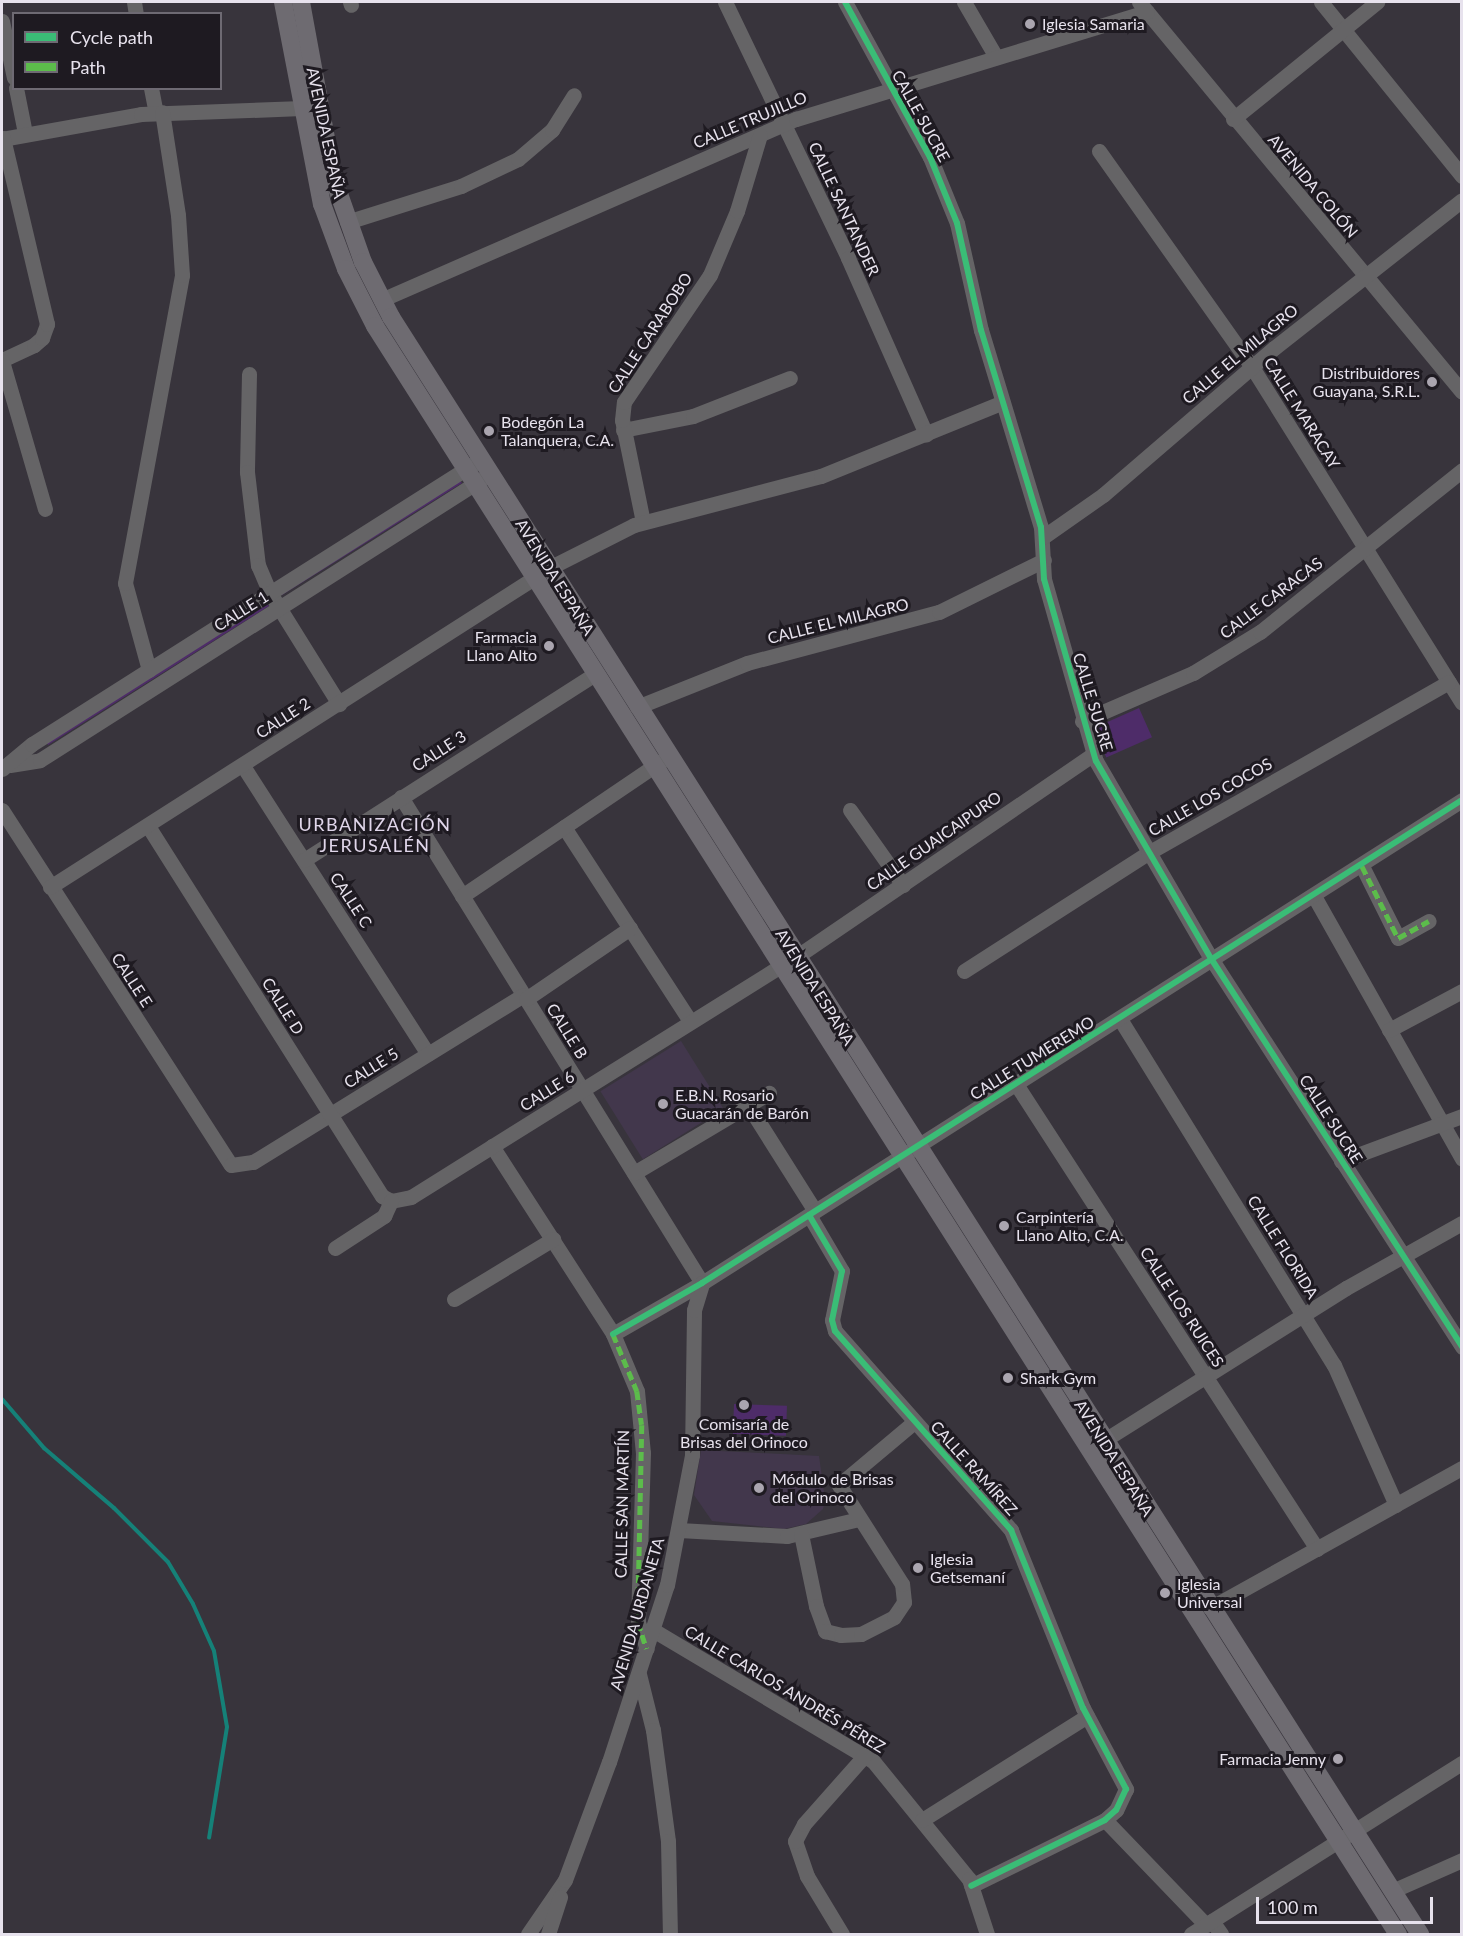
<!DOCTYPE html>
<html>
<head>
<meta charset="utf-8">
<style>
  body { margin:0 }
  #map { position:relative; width:1463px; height:1936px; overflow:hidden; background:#38343c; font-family:Lato,sans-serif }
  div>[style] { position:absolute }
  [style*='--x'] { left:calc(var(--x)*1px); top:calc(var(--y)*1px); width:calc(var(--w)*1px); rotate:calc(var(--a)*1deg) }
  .built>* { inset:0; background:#42374c; transform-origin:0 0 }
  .green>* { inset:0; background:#4e2c69; transform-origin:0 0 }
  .stream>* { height:4px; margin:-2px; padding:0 2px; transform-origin:2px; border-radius:2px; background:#158178 }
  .minor>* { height:15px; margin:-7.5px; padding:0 7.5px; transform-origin:7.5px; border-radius:7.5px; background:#656466 }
  .major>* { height:18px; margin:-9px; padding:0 9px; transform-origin:9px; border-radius:9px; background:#6e6b71 }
  .quiet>* { height:4.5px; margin-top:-2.25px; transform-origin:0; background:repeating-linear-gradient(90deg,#5cbc4b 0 9px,transparent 0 13.5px) }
  .cycleway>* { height:6px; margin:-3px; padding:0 3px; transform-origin:3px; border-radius:3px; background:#3abd76 }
  .dots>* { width:16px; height:16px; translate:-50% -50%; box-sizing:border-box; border:3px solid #1e1a21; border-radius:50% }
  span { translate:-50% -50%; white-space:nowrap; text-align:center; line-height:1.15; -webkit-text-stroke:6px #1e1a21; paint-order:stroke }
  .poi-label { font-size:16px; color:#e7e2ed }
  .left { translate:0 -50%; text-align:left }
  .right { translate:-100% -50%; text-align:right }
  .street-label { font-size:16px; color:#e7e2ed }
  .neighbourhood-label { font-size:18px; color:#e0d6ea; letter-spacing:1.5px }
  .frame { position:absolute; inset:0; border:3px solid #e7e2ed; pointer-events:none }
  .legend { position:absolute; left:12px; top:12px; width:210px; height:78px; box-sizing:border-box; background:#1e1a21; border:2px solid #6e6a73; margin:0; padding:8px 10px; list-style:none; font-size:18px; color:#e7e2ed }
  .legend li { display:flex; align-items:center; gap:12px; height:30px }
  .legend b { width:30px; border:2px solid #6e6a73 }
  .scale { position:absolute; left:1256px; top:1897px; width:177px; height:27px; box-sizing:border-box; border:3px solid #e7e2ed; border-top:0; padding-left:8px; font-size:18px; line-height:21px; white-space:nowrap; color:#e7e2ed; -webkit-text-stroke:4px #1e1a21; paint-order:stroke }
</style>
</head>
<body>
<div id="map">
  <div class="built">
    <i style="left:681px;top:1041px;width:80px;height:95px;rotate:58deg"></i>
    <i style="clip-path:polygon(701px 1450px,819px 1456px,825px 1499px,823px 1509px,806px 1524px,784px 1529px,712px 1521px,694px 1495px)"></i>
  </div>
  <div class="green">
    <i style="clip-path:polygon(460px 481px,462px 483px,282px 595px,282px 594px)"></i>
    <i style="clip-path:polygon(267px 604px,269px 606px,48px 745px,47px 743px)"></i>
    <i style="left:1139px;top:708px;width:32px;height:50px;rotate:66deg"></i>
    <i style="left:734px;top:1404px;width:53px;height:30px;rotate:2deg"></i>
  </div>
  <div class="stream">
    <i style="--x:2;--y:1399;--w:65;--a:49.4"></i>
    <i style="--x:44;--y:1448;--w:92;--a:40.6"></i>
    <i style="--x:114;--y:1508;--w:76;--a:45"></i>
    <i style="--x:168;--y:1562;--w:49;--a:59.2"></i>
    <i style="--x:193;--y:1604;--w:51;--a:65.9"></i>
    <i style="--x:214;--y:1651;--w:77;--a:80.3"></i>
    <i style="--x:227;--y:1727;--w:112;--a:99.2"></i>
  </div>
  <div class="minor">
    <i style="--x:134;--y:2;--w:12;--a:81"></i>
    <i style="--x:350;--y:2;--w:3;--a:72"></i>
    <i style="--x:725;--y:2;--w:284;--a:64.3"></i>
    <i style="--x:848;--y:258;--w:193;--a:66.1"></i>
    <i style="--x:845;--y:2;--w:177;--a:61.3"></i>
    <i style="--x:930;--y:157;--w:71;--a:67.8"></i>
    <i style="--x:957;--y:223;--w:110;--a:77.4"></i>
    <i style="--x:981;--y:330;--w:206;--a:73.1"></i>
    <i style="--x:1041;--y:527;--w:52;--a:86.7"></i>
    <i style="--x:1044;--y:579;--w:189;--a:74.1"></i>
    <i style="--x:1096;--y:761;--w:230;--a:59.8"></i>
    <i style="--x:1212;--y:960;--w:461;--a:57.1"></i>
    <i style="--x:964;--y:2;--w:64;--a:59.8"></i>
    <i style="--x:1139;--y:2;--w:506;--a:50.37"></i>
    <i style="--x:1321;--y:2;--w:224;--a:51"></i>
    <i style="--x:2;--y:21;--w:58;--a:78.1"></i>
    <i style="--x:16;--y:88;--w:46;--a:78.7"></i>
    <i style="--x:151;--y:88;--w:25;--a:79"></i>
    <i style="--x:1233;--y:119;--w:186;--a:-39.1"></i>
    <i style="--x:2;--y:139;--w:141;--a:-10.2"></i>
    <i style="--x:141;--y:114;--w:161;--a:-2.1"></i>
    <i style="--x:1099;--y:151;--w:265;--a:54.7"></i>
    <i style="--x:1252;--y:367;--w:396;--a:58"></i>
    <i style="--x:347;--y:222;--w:120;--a:-17.5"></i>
    <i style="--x:461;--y:186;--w:63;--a:-25.3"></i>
    <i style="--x:518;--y:159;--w:45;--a:-40.5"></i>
    <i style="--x:552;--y:130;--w:41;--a:-57.8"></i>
    <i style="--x:381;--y:300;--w:453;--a:-23.6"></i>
    <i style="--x:796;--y:119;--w:367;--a:-17"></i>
    <i style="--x:2;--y:360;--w:35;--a:-25"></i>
    <i style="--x:34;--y:345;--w:11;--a:-41"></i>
    <i style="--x:42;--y:338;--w:15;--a:-70"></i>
    <i style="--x:47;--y:324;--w:191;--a:-103.3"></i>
    <i style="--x:2;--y:361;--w:154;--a:73.8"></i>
    <i style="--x:249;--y:374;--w:98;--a:91.2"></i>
    <i style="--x:247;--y:472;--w:94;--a:83.3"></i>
    <i style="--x:258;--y:565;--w:30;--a:67"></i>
    <i style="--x:270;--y:593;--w:131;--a:58.1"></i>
    <i style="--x:623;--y:430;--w:71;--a:-11.3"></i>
    <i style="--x:693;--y:416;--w:104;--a:-21.4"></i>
    <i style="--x:643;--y:522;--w:104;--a:-101.6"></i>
    <i style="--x:622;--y:420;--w:18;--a:-84"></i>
    <i style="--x:624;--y:402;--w:153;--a:-55.9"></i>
    <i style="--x:710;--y:275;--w:69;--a:-67.1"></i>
    <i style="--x:737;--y:211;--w:79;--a:-73.2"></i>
    <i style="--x:1043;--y:537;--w:73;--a:-35"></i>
    <i style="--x:1103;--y:495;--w:225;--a:-40.7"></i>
    <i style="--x:1274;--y:348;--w:239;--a:-38.2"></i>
    <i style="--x:549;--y:568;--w:95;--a:-26.8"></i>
    <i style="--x:634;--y:525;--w:193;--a:-14.7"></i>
    <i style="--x:821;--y:476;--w:196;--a:-22.1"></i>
    <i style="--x:149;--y:670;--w:90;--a:-105.4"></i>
    <i style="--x:125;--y:583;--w:313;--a:-79.5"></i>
    <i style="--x:182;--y:275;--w:60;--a:-93.8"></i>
    <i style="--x:178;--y:215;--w:104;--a:-98.8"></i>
    <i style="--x:637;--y:707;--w:118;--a:-21.8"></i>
    <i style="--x:747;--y:663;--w:199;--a:-14.9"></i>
    <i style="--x:939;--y:612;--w:117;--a:-26.3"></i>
    <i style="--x:1082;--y:721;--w:121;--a:-23.4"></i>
    <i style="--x:1193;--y:673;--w:79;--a:-31.5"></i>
    <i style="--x:1260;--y:632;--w:259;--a:-38.7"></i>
    <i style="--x:10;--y:765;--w:30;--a:-9"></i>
    <i style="--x:40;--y:760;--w:527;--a:-32.45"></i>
    <i style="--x:243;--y:766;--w:342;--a:57.3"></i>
    <i style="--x:2;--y:769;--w:39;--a:-40"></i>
    <i style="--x:32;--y:744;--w:525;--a:-32.39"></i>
    <i style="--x:401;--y:797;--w:572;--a:58.23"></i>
    <i style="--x:2;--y:810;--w:422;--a:57.2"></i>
    <i style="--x:231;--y:1165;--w:22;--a:-8"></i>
    <i style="--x:253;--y:1162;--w:317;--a:-31.7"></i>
    <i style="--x:850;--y:810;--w:92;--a:54.8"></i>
    <i style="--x:148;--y:826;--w:438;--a:57.7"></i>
    <i style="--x:382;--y:1196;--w:10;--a:29"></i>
    <i style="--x:564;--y:827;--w:231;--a:57"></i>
    <i style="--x:304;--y:860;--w:345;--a:-32.6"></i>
    <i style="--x:1362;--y:866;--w:80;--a:63.4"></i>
    <i style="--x:1398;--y:938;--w:35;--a:-29"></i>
    <i style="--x:50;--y:887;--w:574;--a:-32.56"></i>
    <i style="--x:462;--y:896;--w:243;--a:-34.1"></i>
    <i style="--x:1314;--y:896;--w:302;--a:60.6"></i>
    <i style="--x:796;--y:957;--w:361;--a:-34.3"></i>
    <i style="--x:964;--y:971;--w:219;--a:-32.7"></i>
    <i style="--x:1148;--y:853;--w:346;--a:-29.6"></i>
    <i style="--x:526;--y:999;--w:126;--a:-34.3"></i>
    <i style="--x:1120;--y:1019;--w:407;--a:58.3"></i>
    <i style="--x:1334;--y:1365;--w:153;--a:66.1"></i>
    <i style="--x:1389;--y:1030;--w:83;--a:-28.1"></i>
    <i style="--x:1016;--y:1084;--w:554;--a:57.08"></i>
    <i style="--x:748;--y:1105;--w:125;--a:57.7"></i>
    <i style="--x:492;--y:1146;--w:224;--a:57.2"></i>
    <i style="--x:613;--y:1334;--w:62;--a:67.2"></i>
    <i style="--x:637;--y:1391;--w:62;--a:84.5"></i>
    <i style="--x:643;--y:1453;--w:169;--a:91.7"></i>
    <i style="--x:638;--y:1622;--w:28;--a:72"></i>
    <i style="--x:1341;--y:1161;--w:129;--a:-20.4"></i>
    <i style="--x:634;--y:1173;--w:157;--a:-30.7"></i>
    <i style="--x:391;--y:1201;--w:20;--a:-11"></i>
    <i style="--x:411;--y:1197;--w:435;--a:-32"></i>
    <i style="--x:809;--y:1215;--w:65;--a:59.5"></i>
    <i style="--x:842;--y:1271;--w:50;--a:101.5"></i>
    <i style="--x:832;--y:1320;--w:11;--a:75"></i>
    <i style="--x:835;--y:1331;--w:266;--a:48.5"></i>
    <i style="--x:1011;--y:1530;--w:192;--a:68"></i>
    <i style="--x:1083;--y:1708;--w:92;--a:62"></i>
    <i style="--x:1126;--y:1789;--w:23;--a:115"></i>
    <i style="--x:1116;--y:1810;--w:15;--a:138"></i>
    <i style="--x:1105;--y:1820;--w:149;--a:153.8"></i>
    <i style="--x:335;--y:1248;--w:59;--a:-33.1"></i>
    <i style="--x:384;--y:1216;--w:17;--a:-65"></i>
    <i style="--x:454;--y:1299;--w:116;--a:-31.2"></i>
    <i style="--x:613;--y:1334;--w:103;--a:-29.8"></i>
    <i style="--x:702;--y:1283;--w:900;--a:-32.44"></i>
    <i style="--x:1103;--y:1441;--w:287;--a:-32.2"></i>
    <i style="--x:1346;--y:1288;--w:133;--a:-29.3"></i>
    <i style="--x:679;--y:1530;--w:108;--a:3.2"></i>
    <i style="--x:787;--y:1536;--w:74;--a:-13.3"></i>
    <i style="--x:801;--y:1534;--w:74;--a:78.2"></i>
    <i style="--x:816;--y:1606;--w:27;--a:70"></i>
    <i style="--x:825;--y:1631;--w:16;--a:14"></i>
    <i style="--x:841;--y:1635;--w:20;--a:-3"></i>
    <i style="--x:861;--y:1634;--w:37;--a:-27"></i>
    <i style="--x:894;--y:1617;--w:18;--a:-56"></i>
    <i style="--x:904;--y:1602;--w:18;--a:-96"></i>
    <i style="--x:902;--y:1584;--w:117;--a:-122.5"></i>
    <i style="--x:839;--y:1485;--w:98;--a:-40"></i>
    <i style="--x:1210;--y:1608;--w:288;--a:-29.1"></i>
    <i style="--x:653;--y:1630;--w:256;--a:30.8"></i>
    <i style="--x:873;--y:1761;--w:152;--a:50.9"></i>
    <i style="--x:969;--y:1879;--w:58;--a:71.9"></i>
    <i style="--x:639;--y:1674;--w:58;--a:76"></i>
    <i style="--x:653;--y:1730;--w:112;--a:82.3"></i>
    <i style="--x:668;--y:1841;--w:93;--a:88.8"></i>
    <i style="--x:922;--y:1820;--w:195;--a:-32.2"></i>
    <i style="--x:1105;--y:1820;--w:146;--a:46.1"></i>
    <i style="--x:1392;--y:1891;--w:77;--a:-23.9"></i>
    <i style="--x:1212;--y:1921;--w:16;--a:55"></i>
    <i style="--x:528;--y:1934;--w:65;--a:-55.6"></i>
    <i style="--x:565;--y:1880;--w:126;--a:-69.6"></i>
    <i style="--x:609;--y:1762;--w:186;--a:-71.9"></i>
    <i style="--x:667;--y:1585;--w:132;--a:-79.1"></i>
    <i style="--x:692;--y:1455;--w:145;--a:-89.2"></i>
    <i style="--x:694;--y:1310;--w:28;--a:-73"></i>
    <i style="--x:548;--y:1934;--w:39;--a:-72"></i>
    <i style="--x:842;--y:1934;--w:68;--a:-121.1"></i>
    <i style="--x:807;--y:1876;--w:37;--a:-109"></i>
    <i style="--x:795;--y:1841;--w:19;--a:-62"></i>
    <i style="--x:804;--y:1824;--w:92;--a:-48.5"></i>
    <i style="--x:1191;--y:1934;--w:320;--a:-32.3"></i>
  </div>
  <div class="major">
    <i style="--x:283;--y:2;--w:206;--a:79.1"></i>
    <i style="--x:322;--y:204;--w:69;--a:69.7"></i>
    <i style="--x:346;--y:269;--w:64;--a:63"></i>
    <i style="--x:375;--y:326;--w:1906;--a:57.54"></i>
    <i style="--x:301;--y:2;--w:178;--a:79.6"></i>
    <i style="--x:333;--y:177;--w:90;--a:70.6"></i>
    <i style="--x:363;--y:262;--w:62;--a:63"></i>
    <i style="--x:391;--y:317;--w:1917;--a:57.53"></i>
  </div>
  <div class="quiet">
    <i style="--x:1362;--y:866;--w:80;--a:63.4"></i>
    <i style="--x:1398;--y:938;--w:35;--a:-29"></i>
    <i style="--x:613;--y:1334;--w:62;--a:67.2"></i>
    <i style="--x:637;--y:1391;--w:34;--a:82"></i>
    <i style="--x:642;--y:1425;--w:197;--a:91.2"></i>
    <i style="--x:638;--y:1622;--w:28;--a:72"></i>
  </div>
  <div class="cycleway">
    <i style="--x:845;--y:2;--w:177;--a:61.3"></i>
    <i style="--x:930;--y:157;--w:71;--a:67.8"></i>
    <i style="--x:957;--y:223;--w:110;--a:77.4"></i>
    <i style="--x:981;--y:330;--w:206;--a:73.1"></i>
    <i style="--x:1041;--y:527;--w:52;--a:86.7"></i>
    <i style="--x:1044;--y:579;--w:189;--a:74.1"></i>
    <i style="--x:1096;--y:761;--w:230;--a:59.8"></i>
    <i style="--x:1212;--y:960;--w:461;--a:57.1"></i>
    <i style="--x:809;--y:1215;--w:65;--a:59.5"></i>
    <i style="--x:842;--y:1271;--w:50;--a:101.5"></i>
    <i style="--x:832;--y:1320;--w:11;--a:75"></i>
    <i style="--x:835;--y:1331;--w:266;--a:48.5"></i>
    <i style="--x:1011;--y:1530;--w:192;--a:68"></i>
    <i style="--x:1083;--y:1708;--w:92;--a:62"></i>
    <i style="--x:1126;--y:1789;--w:23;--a:115"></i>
    <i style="--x:1116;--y:1810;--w:15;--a:138"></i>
    <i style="--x:1105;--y:1820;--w:149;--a:153.8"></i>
    <i style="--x:613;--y:1334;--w:103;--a:-29.8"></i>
    <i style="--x:702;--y:1283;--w:900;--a:-32.44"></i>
  </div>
  <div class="dots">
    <i style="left:1030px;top:24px;background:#aaa5af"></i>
    <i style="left:1432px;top:382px;background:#aaa5af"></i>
    <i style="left:489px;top:431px;background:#aaa5af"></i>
    <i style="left:549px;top:646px;background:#aaa5af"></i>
    <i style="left:663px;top:1104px;background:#aaa5af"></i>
    <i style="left:1004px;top:1226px;background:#aaa5af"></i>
    <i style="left:1008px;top:1378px;background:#aaa5af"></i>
    <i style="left:744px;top:1405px;background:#aaa5af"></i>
    <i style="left:759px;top:1488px;background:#aaa5af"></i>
    <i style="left:918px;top:1568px;background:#aaa5af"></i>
    <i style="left:1165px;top:1593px;background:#aaa5af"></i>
    <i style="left:1338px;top:1759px;background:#aaa5af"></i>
  </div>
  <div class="poi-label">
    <span class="left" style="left:1042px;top:24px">Iglesia Samaria</span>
    <span class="right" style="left:1420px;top:382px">Distribuidores<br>Guayana, S.R.L.</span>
    <span class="left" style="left:501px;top:431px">Bodegón La<br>Talanquera, C.A.</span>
    <span class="right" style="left:537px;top:646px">Farmacia<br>Llano Alto</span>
    <span class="left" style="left:675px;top:1104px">E.B.N. Rosario<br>Guacarán de Barón</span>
    <span class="left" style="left:1016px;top:1226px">Carpintería<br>Llano Alto, C.A.</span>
    <span class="left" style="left:1020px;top:1378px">Shark Gym</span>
    <span style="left:744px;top:1433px">Comisaría de<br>Brisas del Orinoco</span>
    <span class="left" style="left:772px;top:1488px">Módulo de Brisas<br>del Orinoco</span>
    <span class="left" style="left:930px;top:1568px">Iglesia<br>Getsemaní</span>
    <span class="left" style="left:1177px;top:1593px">Iglesia<br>Universal</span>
    <span class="right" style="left:1326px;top:1759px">Farmacia Jenny</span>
  </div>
  <div class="street-label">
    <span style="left:921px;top:116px;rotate:61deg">CALLE SUCRE</span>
    <span style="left:750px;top:120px;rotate:-23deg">CALLE TRUJILLO</span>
    <span style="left:326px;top:133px;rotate:78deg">AVENIDA ESPAÑA</span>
    <span style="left:1313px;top:186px;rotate:50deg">AVENIDA COLÓN</span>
    <span style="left:844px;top:209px;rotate:65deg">CALLE SANTANDER</span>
    <span style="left:650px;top:333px;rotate:-57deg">CALLE CARABOBO</span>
    <span style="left:1240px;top:354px;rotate:-40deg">CALLE EL MILAGRO</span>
    <span style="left:1302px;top:413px;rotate:58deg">CALLE MARACAY</span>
    <span style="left:555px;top:577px;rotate:58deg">AVENIDA ESPAÑA</span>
    <span style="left:1271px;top:598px;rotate:-37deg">CALLE CARACAS</span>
    <span style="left:241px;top:611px;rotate:-32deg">CALLE 1</span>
    <span style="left:838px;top:621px;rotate:-14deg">CALLE EL MILAGRO</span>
    <span style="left:1093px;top:702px;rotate:73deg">CALLE SUCRE</span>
    <span style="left:283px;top:718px;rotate:-33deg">CALLE 2</span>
    <span style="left:439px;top:751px;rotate:-33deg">CALLE 3</span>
    <span style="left:1210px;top:797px;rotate:-30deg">CALLE LOS COCOS</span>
    <span style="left:934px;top:841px;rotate:-35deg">CALLE GUAICAIPURO</span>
    <span style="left:351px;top:900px;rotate:57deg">CALLE C</span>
    <span style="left:132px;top:980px;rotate:57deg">CALLE E</span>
    <span style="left:815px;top:987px;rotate:58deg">AVENIDA ESPAÑA</span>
    <span style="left:283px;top:1006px;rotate:58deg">CALLE D</span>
    <span style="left:567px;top:1031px;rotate:58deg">CALLE B</span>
    <span style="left:1032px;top:1058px;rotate:-32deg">CALLE TUMEREMO</span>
    <span style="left:371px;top:1068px;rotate:-32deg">CALLE 5</span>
    <span style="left:547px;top:1091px;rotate:-32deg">CALLE 6</span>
    <span style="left:1331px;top:1119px;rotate:57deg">CALLE SUCRE</span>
    <span style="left:1283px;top:1247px;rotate:58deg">CALLE FLORIDA</span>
    <span style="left:1182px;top:1307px;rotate:57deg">CALLE LOS RUICES</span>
    <span style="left:1114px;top:1458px;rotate:58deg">AVENIDA ESPAÑA</span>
    <span style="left:974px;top:1468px;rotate:48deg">CALLE RAMÍREZ</span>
    <span style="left:622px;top:1504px;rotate:-89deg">CALLE SAN MARTÍN</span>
    <span style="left:637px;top:1614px;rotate:-74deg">AVENIDA URDANETA</span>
    <span style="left:785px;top:1689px;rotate:31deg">CALLE CARLOS ANDRÉS PÉREZ</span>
  </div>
  <div class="neighbourhood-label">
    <span style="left:375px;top:835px">URBANIZACIÓN<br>JERUSALÉN</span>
  </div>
  <div class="frame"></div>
  <ul class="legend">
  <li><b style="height:8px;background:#3abd76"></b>Cycle path</li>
  <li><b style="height:8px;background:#5cbc4b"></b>Path</li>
  </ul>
  <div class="scale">100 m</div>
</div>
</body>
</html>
